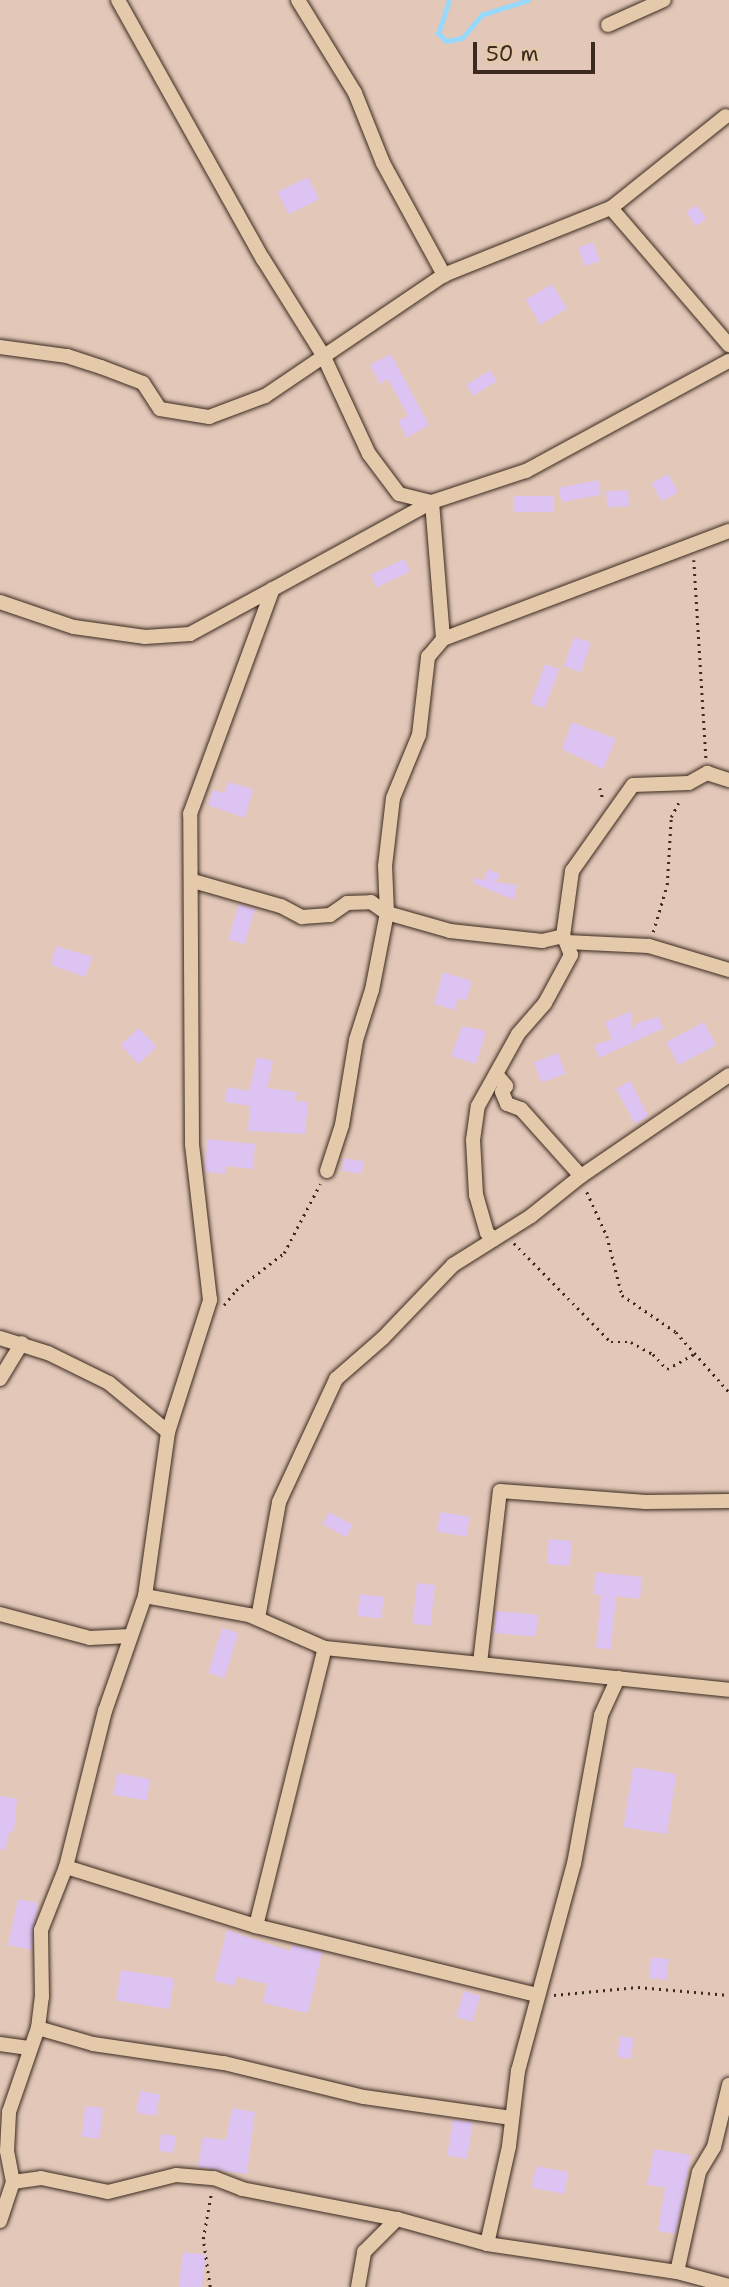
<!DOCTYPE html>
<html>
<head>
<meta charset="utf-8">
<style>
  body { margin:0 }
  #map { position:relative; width:729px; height:2287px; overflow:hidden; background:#e3c8b9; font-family:"Shantell Sans",sans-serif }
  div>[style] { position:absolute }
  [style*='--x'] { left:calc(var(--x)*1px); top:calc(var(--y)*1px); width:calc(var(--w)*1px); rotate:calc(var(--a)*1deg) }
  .stream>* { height:5px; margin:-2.5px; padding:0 2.5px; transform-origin:2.5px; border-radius:2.5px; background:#98d8fa }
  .building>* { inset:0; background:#ddc3f1; transform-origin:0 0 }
  .path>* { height:2.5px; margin-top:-1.25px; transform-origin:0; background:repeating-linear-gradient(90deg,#3b2a1e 0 2px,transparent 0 7px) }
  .roads { filter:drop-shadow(0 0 2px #3b2a1e) drop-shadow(0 0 2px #3b2a1e) }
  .street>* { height:14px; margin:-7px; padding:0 7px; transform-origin:7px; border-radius:7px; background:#e4c9ab }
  span { translate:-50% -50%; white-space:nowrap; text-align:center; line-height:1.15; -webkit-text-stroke:5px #e4c9ab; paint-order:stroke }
  .scale { position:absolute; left:473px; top:42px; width:122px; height:32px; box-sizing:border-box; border:4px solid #3b2a1e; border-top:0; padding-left:9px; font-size:21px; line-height:24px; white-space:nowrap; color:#3b2a1e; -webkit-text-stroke:5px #e4c9ab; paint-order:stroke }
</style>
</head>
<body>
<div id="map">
  <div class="stream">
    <i style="--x:449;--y:0;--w:35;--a:108"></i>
    <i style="--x:438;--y:33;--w:11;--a:45"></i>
    <i style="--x:446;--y:41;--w:16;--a:-11"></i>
    <i style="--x:462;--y:38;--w:30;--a:-50"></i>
    <i style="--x:481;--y:15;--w:49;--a:-17.7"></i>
  </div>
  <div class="building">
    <i style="left:308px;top:177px;width:25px;height:34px;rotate:64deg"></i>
    <i style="left:697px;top:205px;width:17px;height:13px;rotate:57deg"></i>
    <i style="left:593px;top:242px;width:20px;height:16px;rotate:70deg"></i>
    <i style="left:552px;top:284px;width:29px;height:31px;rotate:59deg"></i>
    <i style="clip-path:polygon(391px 354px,429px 425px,407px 438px,398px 421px,408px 416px,388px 379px,380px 384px,370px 365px)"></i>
    <i style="left:490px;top:370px;width:13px;height:28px;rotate:58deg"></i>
    <i style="left:668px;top:474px;width:21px;height:19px;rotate:61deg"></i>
    <i style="left:598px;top:480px;width:15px;height:40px;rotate:79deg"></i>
    <i style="left:628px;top:490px;width:16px;height:22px;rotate:86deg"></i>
    <i style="left:554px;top:496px;width:16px;height:41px;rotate:90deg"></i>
    <i style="left:404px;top:559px;width:14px;height:37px;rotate:65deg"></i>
    <i style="left:574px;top:637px;width:18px;height:31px;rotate:19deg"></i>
    <i style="left:545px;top:664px;width:15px;height:42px;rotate:20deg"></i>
    <i style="clip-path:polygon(572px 722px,616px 739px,603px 769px,562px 749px)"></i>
    <i style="clip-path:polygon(228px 782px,253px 789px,245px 818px,208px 805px,213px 790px,224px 793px)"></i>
    <i style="clip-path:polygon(488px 869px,500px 874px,496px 882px,517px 885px,514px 900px,473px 883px,474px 878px,484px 880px)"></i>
    <i style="left:239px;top:904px;width:17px;height:37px;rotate:17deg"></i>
    <i style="clip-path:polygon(56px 946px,93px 957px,85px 977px,51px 965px)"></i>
    <i style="clip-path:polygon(443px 972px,472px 981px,466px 1001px,458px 998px,455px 1010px,434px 1004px)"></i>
    <i style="clip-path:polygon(632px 1011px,632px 1031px,637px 1023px,658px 1017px,664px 1028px,599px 1058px,594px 1045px,612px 1039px,605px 1022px)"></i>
    <i style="left:704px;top:1022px;width:26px;height:43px;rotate:62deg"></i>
    <i style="clip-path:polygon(462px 1026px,486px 1031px,476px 1064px,451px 1056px)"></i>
    <i style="left:139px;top:1028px;width:26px;height:25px;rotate:47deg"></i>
    <i style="left:558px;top:1053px;width:22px;height:26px;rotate:69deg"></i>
    <i style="clip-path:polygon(257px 1057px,273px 1061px,267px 1088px,297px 1092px,295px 1101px,308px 1102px,305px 1134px,248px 1131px,250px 1106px,225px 1102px,227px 1087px,249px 1091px)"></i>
    <i style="left:630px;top:1081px;width:40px;height:16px;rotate:62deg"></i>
    <i style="clip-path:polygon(207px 1139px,255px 1144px,253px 1169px,226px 1166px,225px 1174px,205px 1172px)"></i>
    <i style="left:344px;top:1158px;width:20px;height:13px;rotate:9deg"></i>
    <i style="left:329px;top:1512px;width:27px;height:14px;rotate:28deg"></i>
    <i style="left:440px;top:1512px;width:30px;height:20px;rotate:9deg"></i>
    <i style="left:549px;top:1539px;width:23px;height:25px;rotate:5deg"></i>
    <i style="clip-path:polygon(595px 1572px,642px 1577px,640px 1599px,616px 1596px,611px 1649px,596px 1648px,601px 1595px,594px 1594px)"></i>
    <i style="left:417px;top:1583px;width:18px;height:41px;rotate:6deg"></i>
    <i style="left:360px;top:1594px;width:24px;height:22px;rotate:7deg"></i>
    <i style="left:496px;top:1611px;width:42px;height:22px;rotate:5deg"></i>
    <i style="left:222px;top:1628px;width:17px;height:47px;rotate:17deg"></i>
    <i style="left:633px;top:1767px;width:44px;height:61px;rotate:9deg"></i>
    <i style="left:117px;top:1773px;width:34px;height:22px;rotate:10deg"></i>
    <i style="clip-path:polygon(0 1796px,17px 1799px,14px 1832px,10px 1831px,5px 1850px,0 1849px)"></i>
    <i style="clip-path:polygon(18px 1899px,38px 1903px,32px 1950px,8px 1945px)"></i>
    <i style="clip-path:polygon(227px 1930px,290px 1951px,292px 1945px,322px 1952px,308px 2013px,263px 2003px,267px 1984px,237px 1977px,234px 1986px,214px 1981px)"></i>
    <i style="left:651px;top:1957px;width:18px;height:21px;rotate:6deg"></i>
    <i style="left:121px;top:1970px;width:54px;height:31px;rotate:9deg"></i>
    <i style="left:464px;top:1991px;width:17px;height:27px;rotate:17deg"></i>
    <i style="left:620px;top:2036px;width:14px;height:21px;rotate:8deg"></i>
    <i style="left:140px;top:2091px;width:20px;height:22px;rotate:9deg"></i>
    <i style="left:85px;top:2106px;width:18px;height:31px;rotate:6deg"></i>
    <i style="clip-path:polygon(232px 2108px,255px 2112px,247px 2174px,198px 2167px,203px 2137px,226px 2140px)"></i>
    <i style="left:453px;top:2119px;width:20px;height:37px;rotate:9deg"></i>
    <i style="left:161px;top:2134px;width:15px;height:17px;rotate:8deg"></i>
    <i style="clip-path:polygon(654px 2149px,691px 2155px,676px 2234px,658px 2231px,665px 2187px,647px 2185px)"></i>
    <i style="left:536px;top:2166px;width:33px;height:22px;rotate:11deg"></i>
    <i style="left:183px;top:2252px;width:23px;height:35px;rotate:7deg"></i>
  </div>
  <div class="path">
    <i style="--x:694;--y:560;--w:199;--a:86.5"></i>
    <i style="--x:600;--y:788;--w:11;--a:75"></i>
    <i style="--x:653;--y:932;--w:49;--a:-73.4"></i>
    <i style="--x:667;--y:885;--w:68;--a:-86.6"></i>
    <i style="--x:671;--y:817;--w:19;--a:-62"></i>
    <i style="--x:587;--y:1192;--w:48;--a:65.6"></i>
    <i style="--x:607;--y:1236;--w:61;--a:75.7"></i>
    <i style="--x:622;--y:1295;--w:65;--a:34.4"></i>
    <i style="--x:676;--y:1332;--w:80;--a:48.5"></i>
    <i style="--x:514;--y:1243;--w:139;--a:45.6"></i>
    <i style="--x:611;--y:1342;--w:20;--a:0"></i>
    <i style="--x:631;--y:1342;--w:25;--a:29"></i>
    <i style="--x:653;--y:1354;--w:21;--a:47"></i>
    <i style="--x:667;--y:1369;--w:31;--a:-29"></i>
    <i style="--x:224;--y:1305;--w:19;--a:-51"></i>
    <i style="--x:236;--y:1290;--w:61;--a:-37.6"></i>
    <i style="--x:284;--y:1253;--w:78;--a:-62.4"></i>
    <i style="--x:554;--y:1995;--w:84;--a:-5.4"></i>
    <i style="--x:638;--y:1987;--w:91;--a:5"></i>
    <i style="--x:210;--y:2287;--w:49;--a:-98.3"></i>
    <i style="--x:203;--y:2239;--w:46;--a:-79.9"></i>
  </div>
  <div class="roads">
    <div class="street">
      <i style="--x:118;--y:0;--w:297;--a:60.8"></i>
      <i style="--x:263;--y:259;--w:113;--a:58"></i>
      <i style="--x:323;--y:355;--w:109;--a:65.1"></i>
      <i style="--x:369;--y:454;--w:50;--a:53.1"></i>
      <i style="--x:399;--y:494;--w:34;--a:14"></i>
      <i style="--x:298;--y:0;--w:109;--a:58.5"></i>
      <i style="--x:355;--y:93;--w:75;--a:68.2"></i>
      <i style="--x:383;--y:163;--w:128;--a:61.4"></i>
      <i style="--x:608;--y:25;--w:61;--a:-24.1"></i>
      <i style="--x:611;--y:208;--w:181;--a:49.3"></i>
      <i style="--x:0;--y:347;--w:68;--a:7.7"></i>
      <i style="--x:67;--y:356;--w:36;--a:18"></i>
      <i style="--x:101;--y:367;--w:45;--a:20.9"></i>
      <i style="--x:143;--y:383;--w:31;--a:57"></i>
      <i style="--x:160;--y:409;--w:50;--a:9.3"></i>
      <i style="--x:209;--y:417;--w:60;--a:-20.6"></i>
      <i style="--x:265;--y:396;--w:216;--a:-34.1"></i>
      <i style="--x:444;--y:275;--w:180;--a:-21.9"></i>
      <i style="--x:611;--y:208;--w:147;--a:-38.7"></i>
      <i style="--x:432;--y:502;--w:137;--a:85.4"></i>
      <i style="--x:0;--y:602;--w:78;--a:18.7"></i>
      <i style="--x:74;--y:627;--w:72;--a:8"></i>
      <i style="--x:145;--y:637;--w:45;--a:-3.8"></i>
      <i style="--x:190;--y:634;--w:94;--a:-28.5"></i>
      <i style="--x:193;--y:881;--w:91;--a:15.9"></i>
      <i style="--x:281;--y:906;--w:24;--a:28"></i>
      <i style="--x:302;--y:917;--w:28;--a:-4"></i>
      <i style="--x:330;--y:915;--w:21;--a:-35"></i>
      <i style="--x:347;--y:903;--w:24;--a:-2"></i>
      <i style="--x:371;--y:902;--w:19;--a:35"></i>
      <i style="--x:387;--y:913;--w:66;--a:15.9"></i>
      <i style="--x:450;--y:931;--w:93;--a:6.2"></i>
      <i style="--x:542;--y:941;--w:22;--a:-13"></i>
      <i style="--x:563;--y:936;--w:7;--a:63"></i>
      <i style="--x:566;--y:942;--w:83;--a:2.8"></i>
      <i style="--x:649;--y:946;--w:84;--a:16.7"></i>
      <i style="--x:563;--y:936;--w:66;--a:-82.1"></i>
      <i style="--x:572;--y:871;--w:105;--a:-54.7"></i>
      <i style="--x:633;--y:785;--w:56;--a:-2"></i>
      <i style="--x:689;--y:783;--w:21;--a:-29"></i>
      <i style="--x:707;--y:773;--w:23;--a:18"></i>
      <i style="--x:496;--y:1074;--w:16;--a:50"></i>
      <i style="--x:506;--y:1086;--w:7;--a:124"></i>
      <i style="--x:502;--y:1092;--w:13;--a:67"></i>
      <i style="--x:507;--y:1104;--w:15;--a:20"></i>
      <i style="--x:521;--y:1109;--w:90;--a:48.2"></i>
      <i style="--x:327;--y:1171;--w:48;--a:-71.9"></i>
      <i style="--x:342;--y:1125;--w:86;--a:-80.6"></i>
      <i style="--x:356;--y:1040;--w:52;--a:-72.3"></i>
      <i style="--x:372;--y:990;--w:78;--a:-79"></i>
      <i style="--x:387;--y:913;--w:47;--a:-92.4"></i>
      <i style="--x:385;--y:866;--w:68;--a:-83.3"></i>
      <i style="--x:393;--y:798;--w:68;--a:-67.6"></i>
      <i style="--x:419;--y:735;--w:79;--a:-83.4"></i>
      <i style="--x:428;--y:657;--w:23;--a:-50"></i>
      <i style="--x:443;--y:639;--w:306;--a:-20.7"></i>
      <i style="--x:494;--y:1239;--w:9;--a:-139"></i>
      <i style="--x:487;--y:1233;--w:40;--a:-106"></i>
      <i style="--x:476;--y:1195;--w:55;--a:-93.1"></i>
      <i style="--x:473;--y:1140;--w:34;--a:-82"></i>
      <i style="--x:478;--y:1106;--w:82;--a:-60.9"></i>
      <i style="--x:518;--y:1034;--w:41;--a:-48.9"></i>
      <i style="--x:545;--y:1003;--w:55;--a:-61.6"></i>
      <i style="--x:571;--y:955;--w:14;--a:-111"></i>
      <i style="--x:0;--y:1338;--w:50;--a:17.4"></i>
      <i style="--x:48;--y:1353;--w:68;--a:26.2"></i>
      <i style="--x:109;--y:1383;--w:77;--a:39.7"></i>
      <i style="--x:0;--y:1379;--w:42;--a:-58.6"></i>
      <i style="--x:145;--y:1596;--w:106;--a:10.4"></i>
      <i style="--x:249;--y:1615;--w:83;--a:23.5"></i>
      <i style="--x:325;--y:1648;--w:406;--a:5.9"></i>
      <i style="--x:0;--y:1614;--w:93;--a:14.9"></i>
      <i style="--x:90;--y:1638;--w:40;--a:-2.9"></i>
      <i style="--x:258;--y:1618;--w:118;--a:-79.7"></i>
      <i style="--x:279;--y:1502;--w:136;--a:-65.1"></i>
      <i style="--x:336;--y:1379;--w:62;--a:-41.1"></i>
      <i style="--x:383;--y:1338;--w:101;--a:-46.2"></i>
      <i style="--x:453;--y:1265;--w:92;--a:-32.1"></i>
      <i style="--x:531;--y:1216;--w:64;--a:-38.7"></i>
      <i style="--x:581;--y:1176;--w:179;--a:-34.3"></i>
      <i style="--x:480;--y:1663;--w:173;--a:-83.4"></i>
      <i style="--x:500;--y:1491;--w:146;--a:4.3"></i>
      <i style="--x:646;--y:1502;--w:83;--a:-0.7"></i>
      <i style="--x:66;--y:1867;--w:199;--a:17.3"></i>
      <i style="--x:256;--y:1926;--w:288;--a:13.8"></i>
      <i style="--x:256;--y:1926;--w:286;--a:-76.1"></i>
      <i style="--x:38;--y:2028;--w:57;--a:16.2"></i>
      <i style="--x:93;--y:2044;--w:132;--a:8.3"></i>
      <i style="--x:224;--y:2063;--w:144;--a:13.7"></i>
      <i style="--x:364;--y:2097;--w:149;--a:8.1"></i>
      <i style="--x:0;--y:2044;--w:27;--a:8"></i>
      <i style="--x:13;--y:2182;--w:28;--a:-8"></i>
      <i style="--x:41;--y:2178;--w:68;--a:11.8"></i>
      <i style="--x:108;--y:2192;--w:70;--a:-14"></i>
      <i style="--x:176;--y:2175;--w:38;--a:5"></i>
      <i style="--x:214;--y:2178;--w:30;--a:21"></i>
      <i style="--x:242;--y:2189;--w:158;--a:11"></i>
      <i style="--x:397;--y:2219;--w:93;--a:15.5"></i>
      <i style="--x:487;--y:2244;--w:192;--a:8.4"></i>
      <i style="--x:677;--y:2272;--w:54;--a:15.1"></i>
      <i style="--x:0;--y:2221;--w:41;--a:-71.6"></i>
      <i style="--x:13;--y:2182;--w:32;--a:-101"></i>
      <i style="--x:7;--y:2151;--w:39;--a:-87"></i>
      <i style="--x:9;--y:2112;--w:89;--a:-71"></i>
      <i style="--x:38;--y:2028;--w:31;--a:-83"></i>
      <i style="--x:42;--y:1997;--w:67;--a:-90.9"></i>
      <i style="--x:41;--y:1930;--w:68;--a:-68.4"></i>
      <i style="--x:66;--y:1867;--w:161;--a:-76"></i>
      <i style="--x:105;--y:1711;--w:122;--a:-70.8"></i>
      <i style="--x:145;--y:1596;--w:166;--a:-82"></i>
      <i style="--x:168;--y:1432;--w:139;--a:-72.3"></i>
      <i style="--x:210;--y:1300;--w:156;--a:-96.6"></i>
      <i style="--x:192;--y:1145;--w:331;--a:-90.3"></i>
      <i style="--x:190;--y:814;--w:240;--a:-69.8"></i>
      <i style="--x:273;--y:589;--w:181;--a:-28.7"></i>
      <i style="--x:432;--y:502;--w:99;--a:-18.3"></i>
      <i style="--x:526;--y:471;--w:231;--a:-28.5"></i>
      <i style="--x:487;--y:2244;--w:100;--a:-77.3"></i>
      <i style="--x:509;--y:2146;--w:76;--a:-83.2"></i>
      <i style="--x:518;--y:2071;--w:214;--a:-74.9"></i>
      <i style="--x:574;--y:1864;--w:151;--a:-79.7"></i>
      <i style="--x:601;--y:1715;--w:41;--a:-65.3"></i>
      <i style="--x:677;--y:2272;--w:102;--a:-77.6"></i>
      <i style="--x:699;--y:2172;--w:29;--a:-59"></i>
      <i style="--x:714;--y:2147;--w:64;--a:-76.4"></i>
      <i style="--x:358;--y:2287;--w:36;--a:-80"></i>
      <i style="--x:364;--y:2252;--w:47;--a:-45"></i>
    </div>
  </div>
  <div class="scale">50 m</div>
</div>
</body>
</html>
